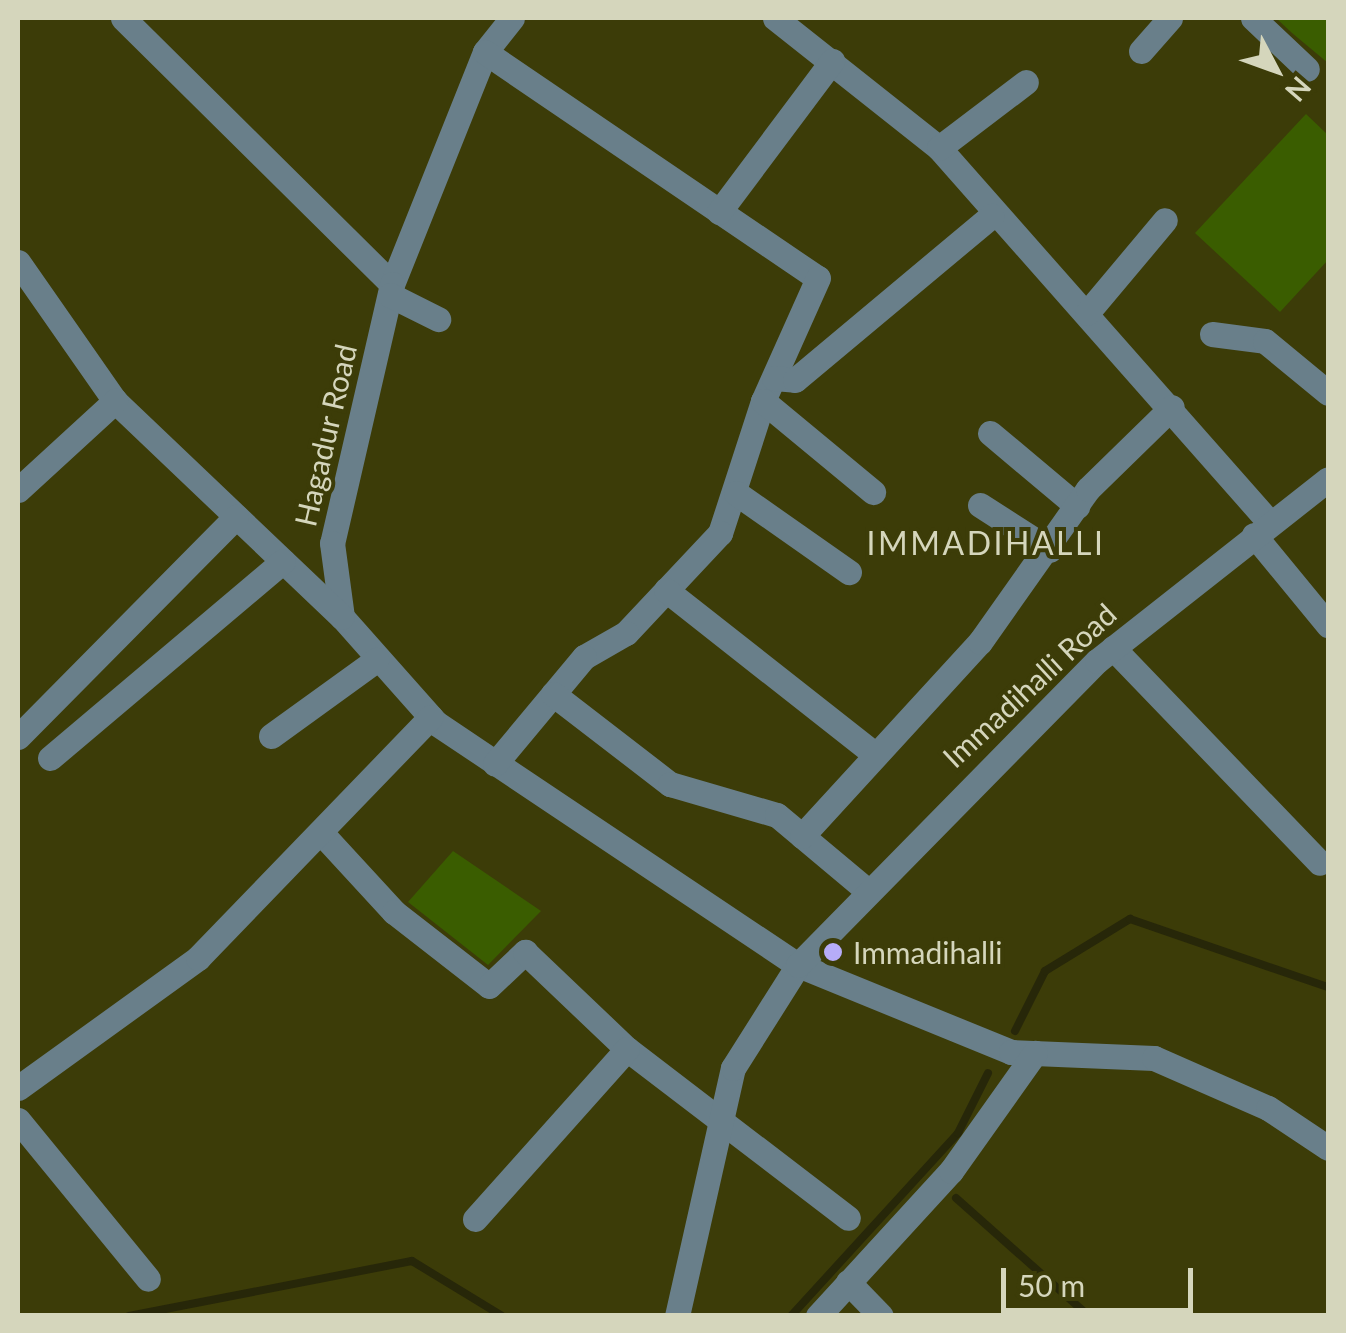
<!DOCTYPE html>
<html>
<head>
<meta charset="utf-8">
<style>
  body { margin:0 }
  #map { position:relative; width:1346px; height:1333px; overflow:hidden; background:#3c3c08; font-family:Lato,sans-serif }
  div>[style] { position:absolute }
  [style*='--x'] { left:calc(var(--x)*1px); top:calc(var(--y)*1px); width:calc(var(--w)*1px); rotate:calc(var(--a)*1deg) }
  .stream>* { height:8px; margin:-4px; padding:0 4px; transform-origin:4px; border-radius:4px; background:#272709 }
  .building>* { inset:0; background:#3a5d00 }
  .minor>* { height:25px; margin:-12.5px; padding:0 12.5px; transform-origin:12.5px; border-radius:12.5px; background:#697f8a }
  .dots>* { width:28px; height:28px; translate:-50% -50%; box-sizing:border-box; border:5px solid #3c3c08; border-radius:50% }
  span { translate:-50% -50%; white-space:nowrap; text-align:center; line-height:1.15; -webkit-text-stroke:8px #3c3c08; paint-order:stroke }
  .street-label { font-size:30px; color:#d5d6bc }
  .poi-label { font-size:30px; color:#d5d6bc }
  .left { translate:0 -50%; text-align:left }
  .neighbourhood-label { font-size:32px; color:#d5d6bc; letter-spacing:2.5px }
  .frame { position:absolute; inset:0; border:20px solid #d5d6bc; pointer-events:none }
  .north { position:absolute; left:1226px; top:20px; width:100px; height:100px; -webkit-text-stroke:8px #3c3c08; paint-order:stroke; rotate:131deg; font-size:28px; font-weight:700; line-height:40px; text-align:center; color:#d5d6bc }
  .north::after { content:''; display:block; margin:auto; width:35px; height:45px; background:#d5d6bc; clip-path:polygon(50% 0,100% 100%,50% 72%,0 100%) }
  .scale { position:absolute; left:1001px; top:1268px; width:192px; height:45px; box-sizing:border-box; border:5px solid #d5d6bc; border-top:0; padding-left:12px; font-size:30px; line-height:35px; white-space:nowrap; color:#d5d6bc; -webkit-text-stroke:8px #3c3c08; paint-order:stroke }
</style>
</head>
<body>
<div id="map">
  <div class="stream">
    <i style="--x:1015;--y:1031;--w:67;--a:-63.4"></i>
    <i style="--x:1045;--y:971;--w:100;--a:-31.5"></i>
    <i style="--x:1130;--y:919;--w:209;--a:19"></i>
    <i style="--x:956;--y:1198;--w:178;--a:41.6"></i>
    <i style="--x:129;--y:1316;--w:288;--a:-11"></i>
    <i style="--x:412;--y:1261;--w:105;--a:31.4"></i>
    <i style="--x:791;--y:1316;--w:248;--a:-47.6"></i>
    <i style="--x:958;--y:1133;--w:67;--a:-63.4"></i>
  </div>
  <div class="building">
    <i style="clip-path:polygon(1276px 18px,1328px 18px,1328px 63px,1292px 33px)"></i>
    <i style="clip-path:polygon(1306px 114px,1328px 135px,1328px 260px,1280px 312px,1195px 233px)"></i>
    <i style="clip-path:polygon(453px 851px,541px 911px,488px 965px,408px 902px)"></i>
  </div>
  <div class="minor">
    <i style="--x:123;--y:18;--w:378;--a:44.7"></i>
    <i style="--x:512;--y:18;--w:43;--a:128.5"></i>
    <i style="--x:485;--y:52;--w:250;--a:111.8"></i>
    <i style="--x:392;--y:284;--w:266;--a:103"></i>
    <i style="--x:332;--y:543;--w:75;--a:82.3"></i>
    <i style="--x:342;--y:617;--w:142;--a:48.4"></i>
    <i style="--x:436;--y:723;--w:435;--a:33.8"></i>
    <i style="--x:798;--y:965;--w:230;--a:22.2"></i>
    <i style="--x:1011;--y:1052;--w:143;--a:2.4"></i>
    <i style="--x:1154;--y:1058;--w:124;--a:23.7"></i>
    <i style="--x:1268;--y:1108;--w:72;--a:33.7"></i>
    <i style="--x:775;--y:18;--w:209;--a:38.4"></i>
    <i style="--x:939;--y:148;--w:500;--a:48.57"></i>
    <i style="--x:1253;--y:18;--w:74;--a:43.4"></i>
    <i style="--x:1141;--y:51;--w:44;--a:-48.7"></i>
    <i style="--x:485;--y:52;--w:402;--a:34.2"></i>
    <i style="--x:818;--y:278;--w:135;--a:114.1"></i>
    <i style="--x:763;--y:401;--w:139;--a:108"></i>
    <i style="--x:720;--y:533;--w:137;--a:133.2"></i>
    <i style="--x:626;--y:633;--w:48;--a:150.3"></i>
    <i style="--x:584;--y:657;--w:139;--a:129.8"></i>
    <i style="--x:939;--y:148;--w:109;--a:-37.2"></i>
    <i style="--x:719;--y:212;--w:189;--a:-53.2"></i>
    <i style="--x:18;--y:262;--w:169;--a:55.1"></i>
    <i style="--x:115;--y:401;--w:313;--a:43.6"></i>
    <i style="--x:390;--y:295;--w:54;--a:26.6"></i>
    <i style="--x:1087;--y:313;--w:121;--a:-50"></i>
    <i style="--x:1212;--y:334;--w:53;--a:7.5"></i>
    <i style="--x:1265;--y:341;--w:82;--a:39.5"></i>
    <i style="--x:774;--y:378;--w:21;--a:5"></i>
    <i style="--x:795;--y:380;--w:256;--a:-39.9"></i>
    <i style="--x:763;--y:401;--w:143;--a:39.6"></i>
    <i style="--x:990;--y:433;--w:114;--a:40"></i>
    <i style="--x:18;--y:490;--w:132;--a:-42.5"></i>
    <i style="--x:736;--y:493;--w:138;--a:35"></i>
    <i style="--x:980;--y:505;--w:83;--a:32.7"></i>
    <i style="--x:1254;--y:535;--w:117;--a:50.6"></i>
    <i style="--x:666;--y:590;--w:267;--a:38.2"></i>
    <i style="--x:1113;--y:648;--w:298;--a:46.1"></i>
    <i style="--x:553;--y:694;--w:148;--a:37.6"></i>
    <i style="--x:670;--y:784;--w:111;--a:16.2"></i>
    <i style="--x:777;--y:815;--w:119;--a:39.9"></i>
    <i style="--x:271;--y:736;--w:130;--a:-35.9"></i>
    <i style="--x:18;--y:737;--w:310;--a:-45.3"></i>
    <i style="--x:50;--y:758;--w:305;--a:-40.2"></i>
    <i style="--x:802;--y:836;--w:263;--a:-47.5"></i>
    <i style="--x:980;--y:642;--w:187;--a:-54.8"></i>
    <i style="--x:1088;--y:489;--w:117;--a:-44.3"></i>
    <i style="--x:325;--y:837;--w:102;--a:47.4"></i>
    <i style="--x:394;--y:912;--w:120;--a:37.9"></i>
    <i style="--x:489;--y:986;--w:50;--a:-43.4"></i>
    <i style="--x:525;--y:952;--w:141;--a:43.6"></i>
    <i style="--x:627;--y:1049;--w:278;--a:37.4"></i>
    <i style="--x:18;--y:1088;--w:222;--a:-35.8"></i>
    <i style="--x:198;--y:958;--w:335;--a:-46"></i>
    <i style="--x:18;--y:1120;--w:205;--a:50.7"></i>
    <i style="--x:475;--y:1219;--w:228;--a:-48.2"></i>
    <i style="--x:848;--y:1282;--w:47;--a:45.9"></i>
    <i style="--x:677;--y:1316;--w:254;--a:-77.3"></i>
    <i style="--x:733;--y:1068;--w:122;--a:-57.7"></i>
    <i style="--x:798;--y:965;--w:426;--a:-45.5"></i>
    <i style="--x:1097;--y:661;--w:294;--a:-38.2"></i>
    <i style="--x:818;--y:1316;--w:197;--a:-47.5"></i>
    <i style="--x:951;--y:1171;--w:145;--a:-54.6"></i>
  </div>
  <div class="dots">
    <i style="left:833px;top:952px;background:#b6acf8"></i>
  </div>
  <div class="street-label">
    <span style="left:325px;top:435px;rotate:-77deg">Hagadur Road</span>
    <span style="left:1029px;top:685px;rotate:-43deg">Immadihalli Road</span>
  </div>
  <div class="poi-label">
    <span class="left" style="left:853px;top:952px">Immadihalli</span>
  </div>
  <div class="neighbourhood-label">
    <span style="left:986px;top:543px">IMMADIHALLI</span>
  </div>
  <div class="frame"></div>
  <div class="north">N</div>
  <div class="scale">50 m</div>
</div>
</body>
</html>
